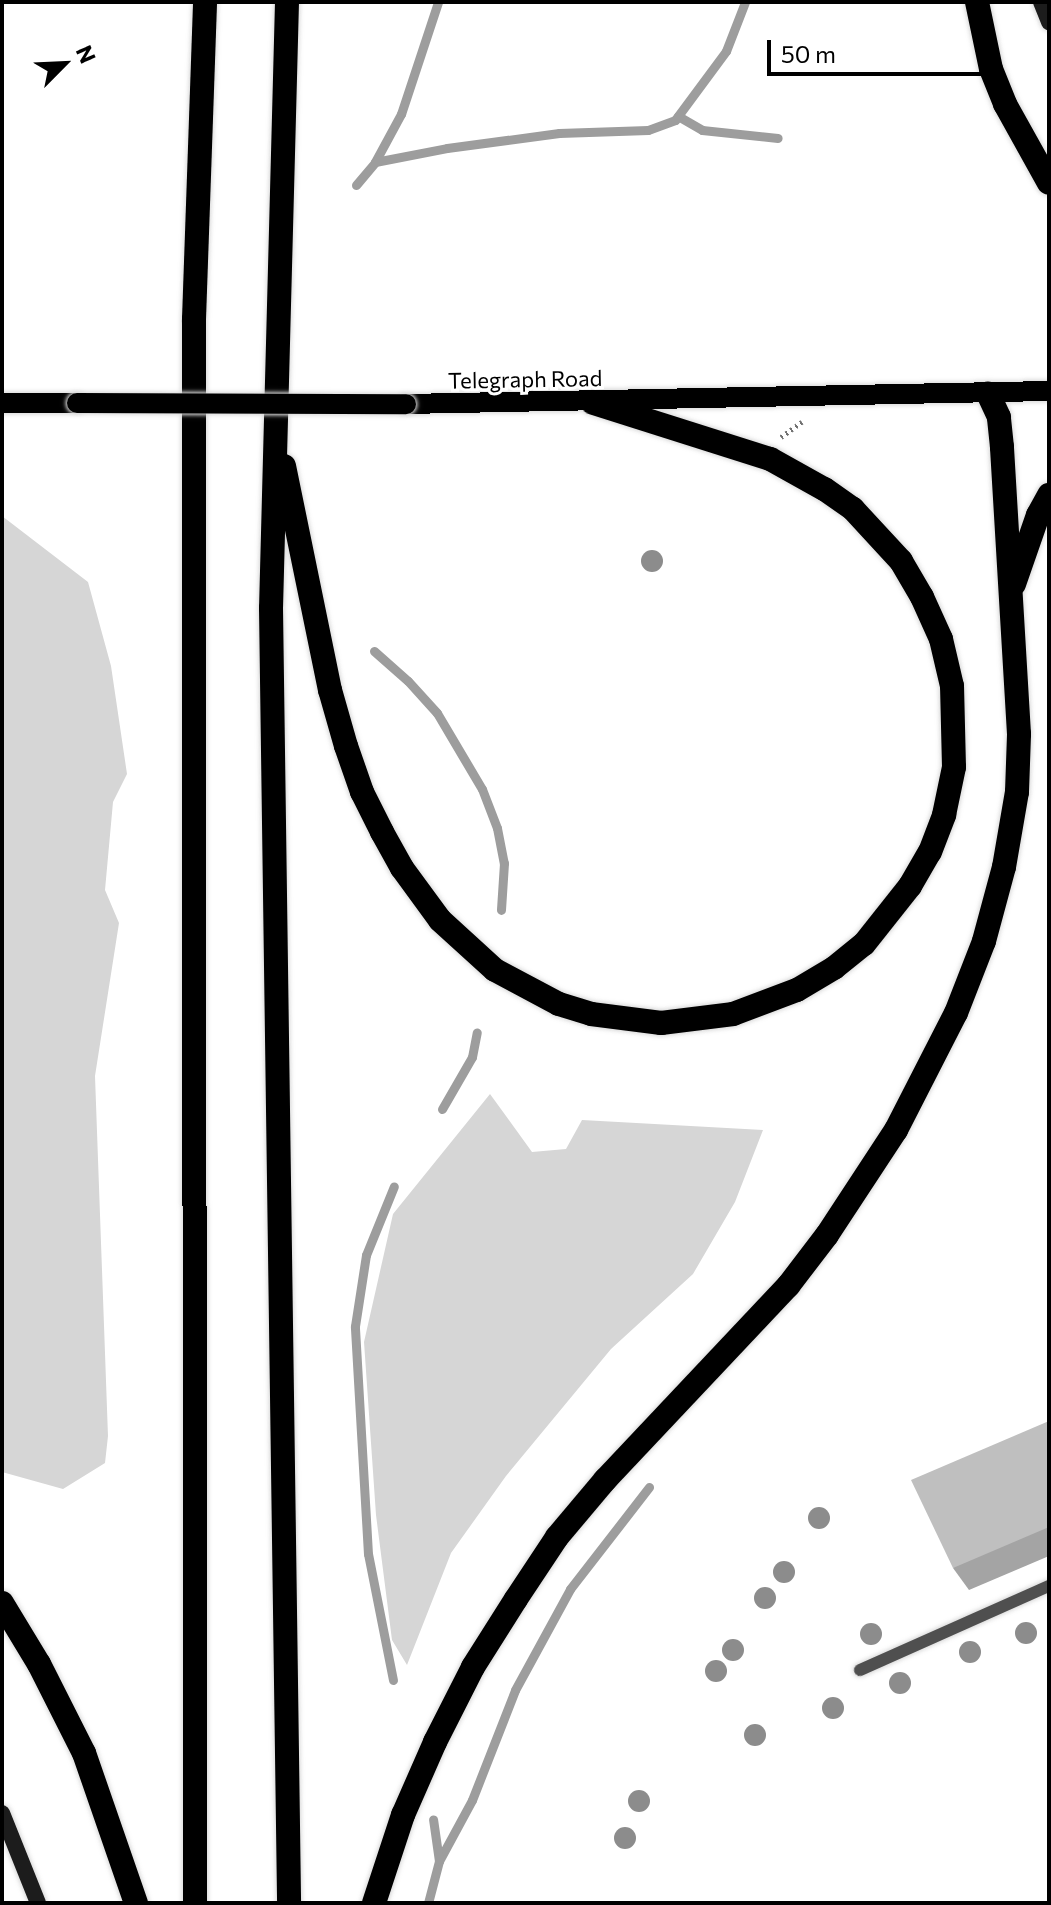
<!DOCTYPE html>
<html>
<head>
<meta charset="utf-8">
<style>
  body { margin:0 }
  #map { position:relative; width:1051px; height:1905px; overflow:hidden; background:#fff; font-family:Commissioner,sans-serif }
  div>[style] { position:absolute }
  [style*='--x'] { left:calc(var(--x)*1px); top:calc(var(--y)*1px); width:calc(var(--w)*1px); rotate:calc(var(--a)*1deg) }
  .green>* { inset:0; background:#d6d6d6 }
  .stream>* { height:9px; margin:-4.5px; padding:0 4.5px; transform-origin:4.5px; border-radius:4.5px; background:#9d9d9d }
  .path>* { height:5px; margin-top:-2.5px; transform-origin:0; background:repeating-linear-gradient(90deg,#717171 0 2px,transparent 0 6px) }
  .roads { filter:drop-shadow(0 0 2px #dbdbdb) drop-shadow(0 0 2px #dbdbdb) }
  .lane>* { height:12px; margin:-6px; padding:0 6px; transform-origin:6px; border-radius:6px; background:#4f4f4f }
  .secondary>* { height:16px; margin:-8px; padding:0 8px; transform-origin:8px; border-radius:8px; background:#1c1c1c }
  .primary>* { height:20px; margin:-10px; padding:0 10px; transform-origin:10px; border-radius:10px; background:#000 }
  .highway>* { height:24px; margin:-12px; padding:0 12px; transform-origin:12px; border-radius:12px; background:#000 }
  .bridges { filter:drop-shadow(0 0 2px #dbdbdb) drop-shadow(0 0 2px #dbdbdb) }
  .primary-bridge>* { height:20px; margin:-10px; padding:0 10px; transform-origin:10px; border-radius:10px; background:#000 }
  .trees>* { width:22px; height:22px; margin:-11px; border-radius:50%; background:#8c8c8c }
  .wall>* { inset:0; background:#a4a4a4 }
  .building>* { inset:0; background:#bfbfbf }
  span { translate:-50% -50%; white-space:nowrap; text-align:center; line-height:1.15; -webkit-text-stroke:6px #fff; paint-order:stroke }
  .street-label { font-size:22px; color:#000 }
  .frame { position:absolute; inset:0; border:4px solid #000; pointer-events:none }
  .north { position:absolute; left:24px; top:24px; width:80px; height:80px; -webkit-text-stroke:6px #fff; paint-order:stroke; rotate:66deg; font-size:22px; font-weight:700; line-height:32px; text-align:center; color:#000 }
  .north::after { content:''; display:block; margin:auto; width:28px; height:36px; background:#000; clip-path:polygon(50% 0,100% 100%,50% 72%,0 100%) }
  .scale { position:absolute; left:767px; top:40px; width:222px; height:36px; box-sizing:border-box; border:4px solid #000; border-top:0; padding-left:10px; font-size:24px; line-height:28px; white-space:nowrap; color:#000; -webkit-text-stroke:6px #fff; paint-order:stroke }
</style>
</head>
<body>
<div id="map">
  <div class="green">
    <i style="clip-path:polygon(2px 516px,88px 582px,111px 666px,127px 774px,113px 802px,105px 890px,119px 923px,95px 1076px,108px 1436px,105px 1463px,63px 1489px,2px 1472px)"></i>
    <i style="clip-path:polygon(490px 1094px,532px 1152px,566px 1149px,582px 1120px,763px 1130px,735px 1202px,693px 1274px,611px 1349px,506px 1476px,451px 1553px,407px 1665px,392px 1640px,376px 1515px,364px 1342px,393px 1214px)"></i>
  </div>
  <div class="stream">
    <i style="--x:678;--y:116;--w:28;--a:30"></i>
    <i style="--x:702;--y:130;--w:76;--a:6"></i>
    <i style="--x:375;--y:162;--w:55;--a:-61.6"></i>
    <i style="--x:401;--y:114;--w:118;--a:-71.7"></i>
    <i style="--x:356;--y:185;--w:30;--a:-50"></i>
    <i style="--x:375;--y:162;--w:73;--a:-11"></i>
    <i style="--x:447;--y:148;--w:113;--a:-7.6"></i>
    <i style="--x:559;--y:133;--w:89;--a:-1.9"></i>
    <i style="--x:648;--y:130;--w:29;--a:-20"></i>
    <i style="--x:675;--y:120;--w:86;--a:-53.5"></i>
    <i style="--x:726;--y:51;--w:53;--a:-68.8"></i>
    <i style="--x:374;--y:651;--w:45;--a:41.4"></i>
    <i style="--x:408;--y:681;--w:43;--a:47.8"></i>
    <i style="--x:437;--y:713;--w:88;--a:59.4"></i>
    <i style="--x:482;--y:789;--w:42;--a:69"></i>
    <i style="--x:497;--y:828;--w:36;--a:79"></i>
    <i style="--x:504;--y:863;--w:47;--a:93.7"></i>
    <i style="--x:442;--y:1109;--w:60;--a:-60"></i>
    <i style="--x:472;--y:1057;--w:25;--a:-79"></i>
    <i style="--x:393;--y:1680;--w:128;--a:-101.2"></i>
    <i style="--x:368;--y:1554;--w:228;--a:-93.3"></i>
    <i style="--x:355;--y:1326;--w:72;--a:-81.2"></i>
    <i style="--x:366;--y:1255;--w:74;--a:-67.9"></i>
    <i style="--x:439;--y:1861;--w:69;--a:-61.6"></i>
    <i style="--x:472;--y:1800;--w:118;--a:-68.6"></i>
    <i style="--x:515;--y:1690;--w:115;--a:-61.4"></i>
    <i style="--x:570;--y:1589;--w:129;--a:-52.2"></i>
    <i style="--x:428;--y:1903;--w:43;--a:-75.3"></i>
    <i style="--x:439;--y:1861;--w:42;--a:-98.1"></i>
  </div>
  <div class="path">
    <i style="--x:781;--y:437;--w:26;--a:-36"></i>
  </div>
  <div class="roads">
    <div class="lane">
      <i style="--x:860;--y:1670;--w:207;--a:-24"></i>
    </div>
    <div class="secondary">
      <i style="--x:1041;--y:2;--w:22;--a:68"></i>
      <i style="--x:2;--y:1813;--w:97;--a:68.2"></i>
    </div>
    <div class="primary">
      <i style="--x:2;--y:403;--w:75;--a:0"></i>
      <i style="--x:406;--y:404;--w:643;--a:-1.16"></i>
    </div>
    <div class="highway">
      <i style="--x:287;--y:2;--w:606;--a:91.51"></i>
      <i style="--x:271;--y:608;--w:1295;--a:89.2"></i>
      <i style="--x:977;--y:2;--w:68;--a:78.2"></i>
      <i style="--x:991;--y:69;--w:38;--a:68"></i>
      <i style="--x:1005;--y:104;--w:90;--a:60.9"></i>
      <i style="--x:284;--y:466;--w:229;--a:78.4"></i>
      <i style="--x:330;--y:690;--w:58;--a:74.1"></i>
      <i style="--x:346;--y:746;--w:49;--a:70.8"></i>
      <i style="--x:362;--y:792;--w:45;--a:63.4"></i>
      <i style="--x:382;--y:832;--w:41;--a:60.9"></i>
      <i style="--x:402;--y:868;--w:64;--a:53.8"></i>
      <i style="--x:440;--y:920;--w:74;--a:42.3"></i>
      <i style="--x:495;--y:970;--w:72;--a:28"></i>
      <i style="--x:559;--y:1004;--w:34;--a:17"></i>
      <i style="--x:591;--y:1014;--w:71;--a:7.3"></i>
      <i style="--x:661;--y:1023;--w:73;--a:-7.1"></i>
      <i style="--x:733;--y:1014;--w:68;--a:-20.6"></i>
      <i style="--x:797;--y:990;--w:43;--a:-30.7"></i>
      <i style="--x:834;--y:968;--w:38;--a:-39"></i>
      <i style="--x:864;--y:944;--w:74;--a:-51.6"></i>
      <i style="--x:910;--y:886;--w:39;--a:-60"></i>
      <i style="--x:930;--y:852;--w:40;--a:-69"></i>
      <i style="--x:944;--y:815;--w:49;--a:-78.2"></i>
      <i style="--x:954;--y:767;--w:81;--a:-91.4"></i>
      <i style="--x:952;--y:686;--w:48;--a:-103.2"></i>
      <i style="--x:941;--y:639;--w:46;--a:-114.3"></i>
      <i style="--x:922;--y:597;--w:42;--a:-120.3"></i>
      <i style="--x:901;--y:561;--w:71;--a:-132.7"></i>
      <i style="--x:853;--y:509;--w:35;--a:-145"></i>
      <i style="--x:824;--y:489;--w:62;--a:-150.9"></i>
      <i style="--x:770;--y:459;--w:186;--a:-162.4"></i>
      <i style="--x:1014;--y:584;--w:73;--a:-70.8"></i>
      <i style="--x:1038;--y:515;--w:23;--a:-61"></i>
      <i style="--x:2;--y:1603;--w:71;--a:58.8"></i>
      <i style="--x:39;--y:1664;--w:100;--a:63.2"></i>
      <i style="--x:84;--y:1753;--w:159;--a:70.9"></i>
      <i style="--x:195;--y:1903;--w:1584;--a:-90.04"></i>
      <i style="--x:194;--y:319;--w:317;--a:-88"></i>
      <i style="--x:374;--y:1903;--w:93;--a:-71.8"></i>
      <i style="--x:403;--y:1815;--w:80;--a:-66.3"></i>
      <i style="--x:435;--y:1742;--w:84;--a:-63.1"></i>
      <i style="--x:473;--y:1667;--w:80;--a:-57.7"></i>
      <i style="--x:516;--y:1599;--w:74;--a:-56.5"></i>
      <i style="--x:557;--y:1537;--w:75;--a:-49.9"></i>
      <i style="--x:605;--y:1480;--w:267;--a:-46.7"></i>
      <i style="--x:788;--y:1286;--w:64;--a:-52.6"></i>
      <i style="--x:827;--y:1235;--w:126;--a:-56.7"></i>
      <i style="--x:896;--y:1130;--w:131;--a:-62.9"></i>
      <i style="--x:956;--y:1013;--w:77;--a:-68.7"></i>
      <i style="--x:984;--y:941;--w:77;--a:-74.9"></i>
      <i style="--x:1004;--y:867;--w:76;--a:-80.2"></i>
      <i style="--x:1017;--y:792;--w:58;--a:-88"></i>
      <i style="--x:1019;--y:734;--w:288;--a:-93.4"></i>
      <i style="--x:1002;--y:447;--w:30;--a:-96"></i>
      <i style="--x:999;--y:417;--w:26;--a:-115"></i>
    </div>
  </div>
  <div class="bridges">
    <div class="primary-bridge">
      <i style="--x:77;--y:403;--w:329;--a:0.2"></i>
    </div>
  </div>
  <div class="trees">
    <i style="left:652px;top:561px"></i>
    <i style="left:819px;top:1518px"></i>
    <i style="left:784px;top:1572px"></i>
    <i style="left:765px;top:1598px"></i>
    <i style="left:1026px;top:1633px"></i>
    <i style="left:871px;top:1634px"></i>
    <i style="left:733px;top:1650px"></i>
    <i style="left:970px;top:1652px"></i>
    <i style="left:716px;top:1671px"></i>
    <i style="left:900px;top:1683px"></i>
    <i style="left:833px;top:1708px"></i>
    <i style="left:755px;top:1735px"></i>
    <i style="left:639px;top:1801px"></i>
    <i style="left:625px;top:1838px"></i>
  </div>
  <div class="wall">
    <i style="clip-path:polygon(1049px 1422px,1049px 1556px,969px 1590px,953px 1568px)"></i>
  </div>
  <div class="building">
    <i style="clip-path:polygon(1049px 1421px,1049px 1527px,953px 1568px,911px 1480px)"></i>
  </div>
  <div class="street-label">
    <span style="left:525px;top:379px;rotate:-1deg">Telegraph Road</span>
  </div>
  <div class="frame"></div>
  <div class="north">N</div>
  <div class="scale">50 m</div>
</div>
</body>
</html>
